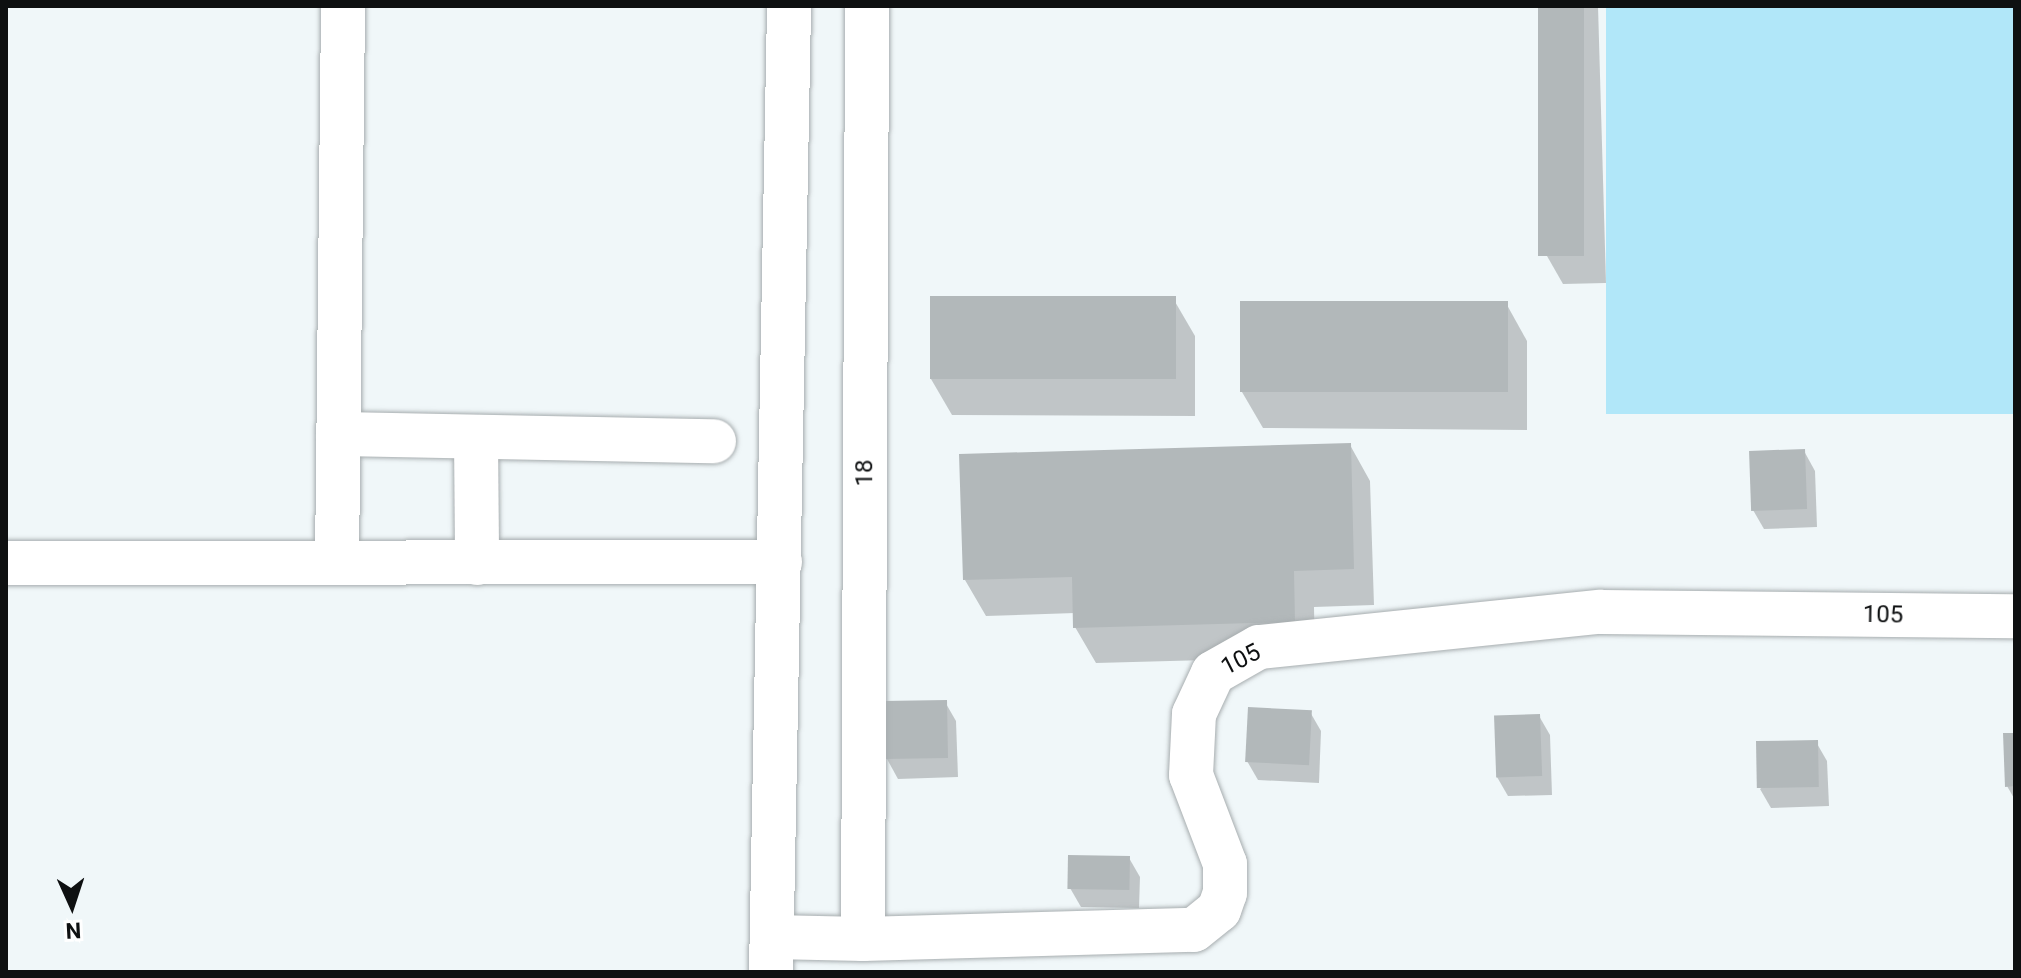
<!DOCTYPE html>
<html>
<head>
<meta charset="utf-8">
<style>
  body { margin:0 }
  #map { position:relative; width:2021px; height:978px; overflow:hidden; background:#f0f7f9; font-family:Roboto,sans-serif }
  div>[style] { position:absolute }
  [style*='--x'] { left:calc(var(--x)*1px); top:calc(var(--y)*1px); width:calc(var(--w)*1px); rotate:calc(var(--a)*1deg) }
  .green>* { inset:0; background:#b1e7f9; transform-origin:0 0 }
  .shadow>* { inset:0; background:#0003 }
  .building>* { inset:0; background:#b2b8ba; transform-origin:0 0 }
  .roads { filter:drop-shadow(0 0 2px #a7adaf) drop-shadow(0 0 2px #a7adaf) }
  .minor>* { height:44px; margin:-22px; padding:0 22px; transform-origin:22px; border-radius:22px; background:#fff }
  span { translate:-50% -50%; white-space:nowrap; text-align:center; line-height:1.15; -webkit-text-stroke:6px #fff; paint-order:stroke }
  .street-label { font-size:24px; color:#0e1011 }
  .frame { position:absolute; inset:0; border:8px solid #0e1011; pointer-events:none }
  .north { position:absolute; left:32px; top:866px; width:80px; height:80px; -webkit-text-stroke:6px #fff; paint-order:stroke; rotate:177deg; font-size:22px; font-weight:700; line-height:32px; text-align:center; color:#0e1011 }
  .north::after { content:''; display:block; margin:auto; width:28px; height:36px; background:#0e1011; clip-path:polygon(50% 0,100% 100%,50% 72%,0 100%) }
</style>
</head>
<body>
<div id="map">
  <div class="green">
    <i style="left:1606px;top:6px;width:409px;height:408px"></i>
  </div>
  <div class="shadow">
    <i style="clip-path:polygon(1540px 6px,1598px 6px,1606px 283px,1563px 284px,1547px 256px)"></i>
    <i style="clip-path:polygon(1174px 300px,1195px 336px,1195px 416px,952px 415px,931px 379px)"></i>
    <i style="clip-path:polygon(1507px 305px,1527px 341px,1527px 430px,1263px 428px,1242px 392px)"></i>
    <i style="clip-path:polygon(1350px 445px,1370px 481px,1374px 605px,1314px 607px,1315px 657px,1096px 663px,1075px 627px,1075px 613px,986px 616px,965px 580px)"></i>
    <i style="clip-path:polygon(1804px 451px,1815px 471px,1817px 527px,1764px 529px,1753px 510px)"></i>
    <i style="clip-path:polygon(945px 702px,956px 721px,958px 777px,898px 779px,887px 759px)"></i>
    <i style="clip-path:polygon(1310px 712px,1321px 731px,1319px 783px,1258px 780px,1247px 761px)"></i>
    <i style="clip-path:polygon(1539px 716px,1550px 735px,1552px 795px,1508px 796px,1497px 777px)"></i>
    <i style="clip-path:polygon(2015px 735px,2015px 800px,2007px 786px)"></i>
    <i style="clip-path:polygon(1816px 742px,1827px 761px,1829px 806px,1771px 808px,1760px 789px)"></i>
    <i style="clip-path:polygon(1129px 858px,1140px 877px,1139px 908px,1081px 907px,1070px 888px)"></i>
  </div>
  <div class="building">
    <i style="left:1538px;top:6px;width:46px;height:250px"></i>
    <i style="left:930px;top:296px;width:246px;height:83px"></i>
    <i style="left:1240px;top:301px;width:268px;height:91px"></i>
    <i style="clip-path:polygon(1351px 443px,1354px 569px,1294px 571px,1295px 622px,1073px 628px,1072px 577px,963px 580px,959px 454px)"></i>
    <i style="left:1805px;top:449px;width:60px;height:56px;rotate:88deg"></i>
    <i style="left:947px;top:700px;width:58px;height:64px;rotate:89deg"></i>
    <i style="left:1248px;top:707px;width:64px;height:55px;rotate:3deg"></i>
    <i style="left:1540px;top:714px;width:62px;height:46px;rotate:88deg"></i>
    <i style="clip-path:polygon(2003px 733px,2015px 733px,2015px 786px,2005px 787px)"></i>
    <i style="left:1818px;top:740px;width:47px;height:62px;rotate:89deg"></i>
    <i style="left:1068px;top:855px;width:62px;height:34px;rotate:1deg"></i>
  </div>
  <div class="roads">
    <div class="minor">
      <i style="--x:338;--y:434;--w:376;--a:1.1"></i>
      <i style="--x:476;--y:437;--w:126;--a:89.5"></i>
      <i style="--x:6;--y:563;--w:774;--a:-0.07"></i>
      <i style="--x:337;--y:563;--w:557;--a:-89.38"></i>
      <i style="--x:773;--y:937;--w:90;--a:1.3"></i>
      <i style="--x:863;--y:939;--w:331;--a:-1.6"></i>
      <i style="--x:1194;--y:930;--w:32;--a:-39"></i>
      <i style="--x:1219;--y:910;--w:18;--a:-71"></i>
      <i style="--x:1225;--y:893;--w:29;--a:-90"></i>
      <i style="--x:1225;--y:864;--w:95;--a:-110.9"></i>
      <i style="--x:1191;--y:775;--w:61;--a:-87.2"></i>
      <i style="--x:1194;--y:714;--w:45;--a:-65.1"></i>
      <i style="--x:1213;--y:673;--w:53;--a:-29.5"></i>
      <i style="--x:1259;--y:647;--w:343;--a:-5.9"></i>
      <i style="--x:1600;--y:612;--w:415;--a:0.6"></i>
      <i style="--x:863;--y:939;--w:933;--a:-89.75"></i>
      <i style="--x:771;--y:972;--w:966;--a:-88.93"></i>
    </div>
  </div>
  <div class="street-label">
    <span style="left:865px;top:473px;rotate:-90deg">18</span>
    <span style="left:1883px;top:615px;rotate:1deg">105</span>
    <span style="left:1241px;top:660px;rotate:-27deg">105</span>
  </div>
  <div class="frame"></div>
  <div class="north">N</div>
</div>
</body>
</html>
